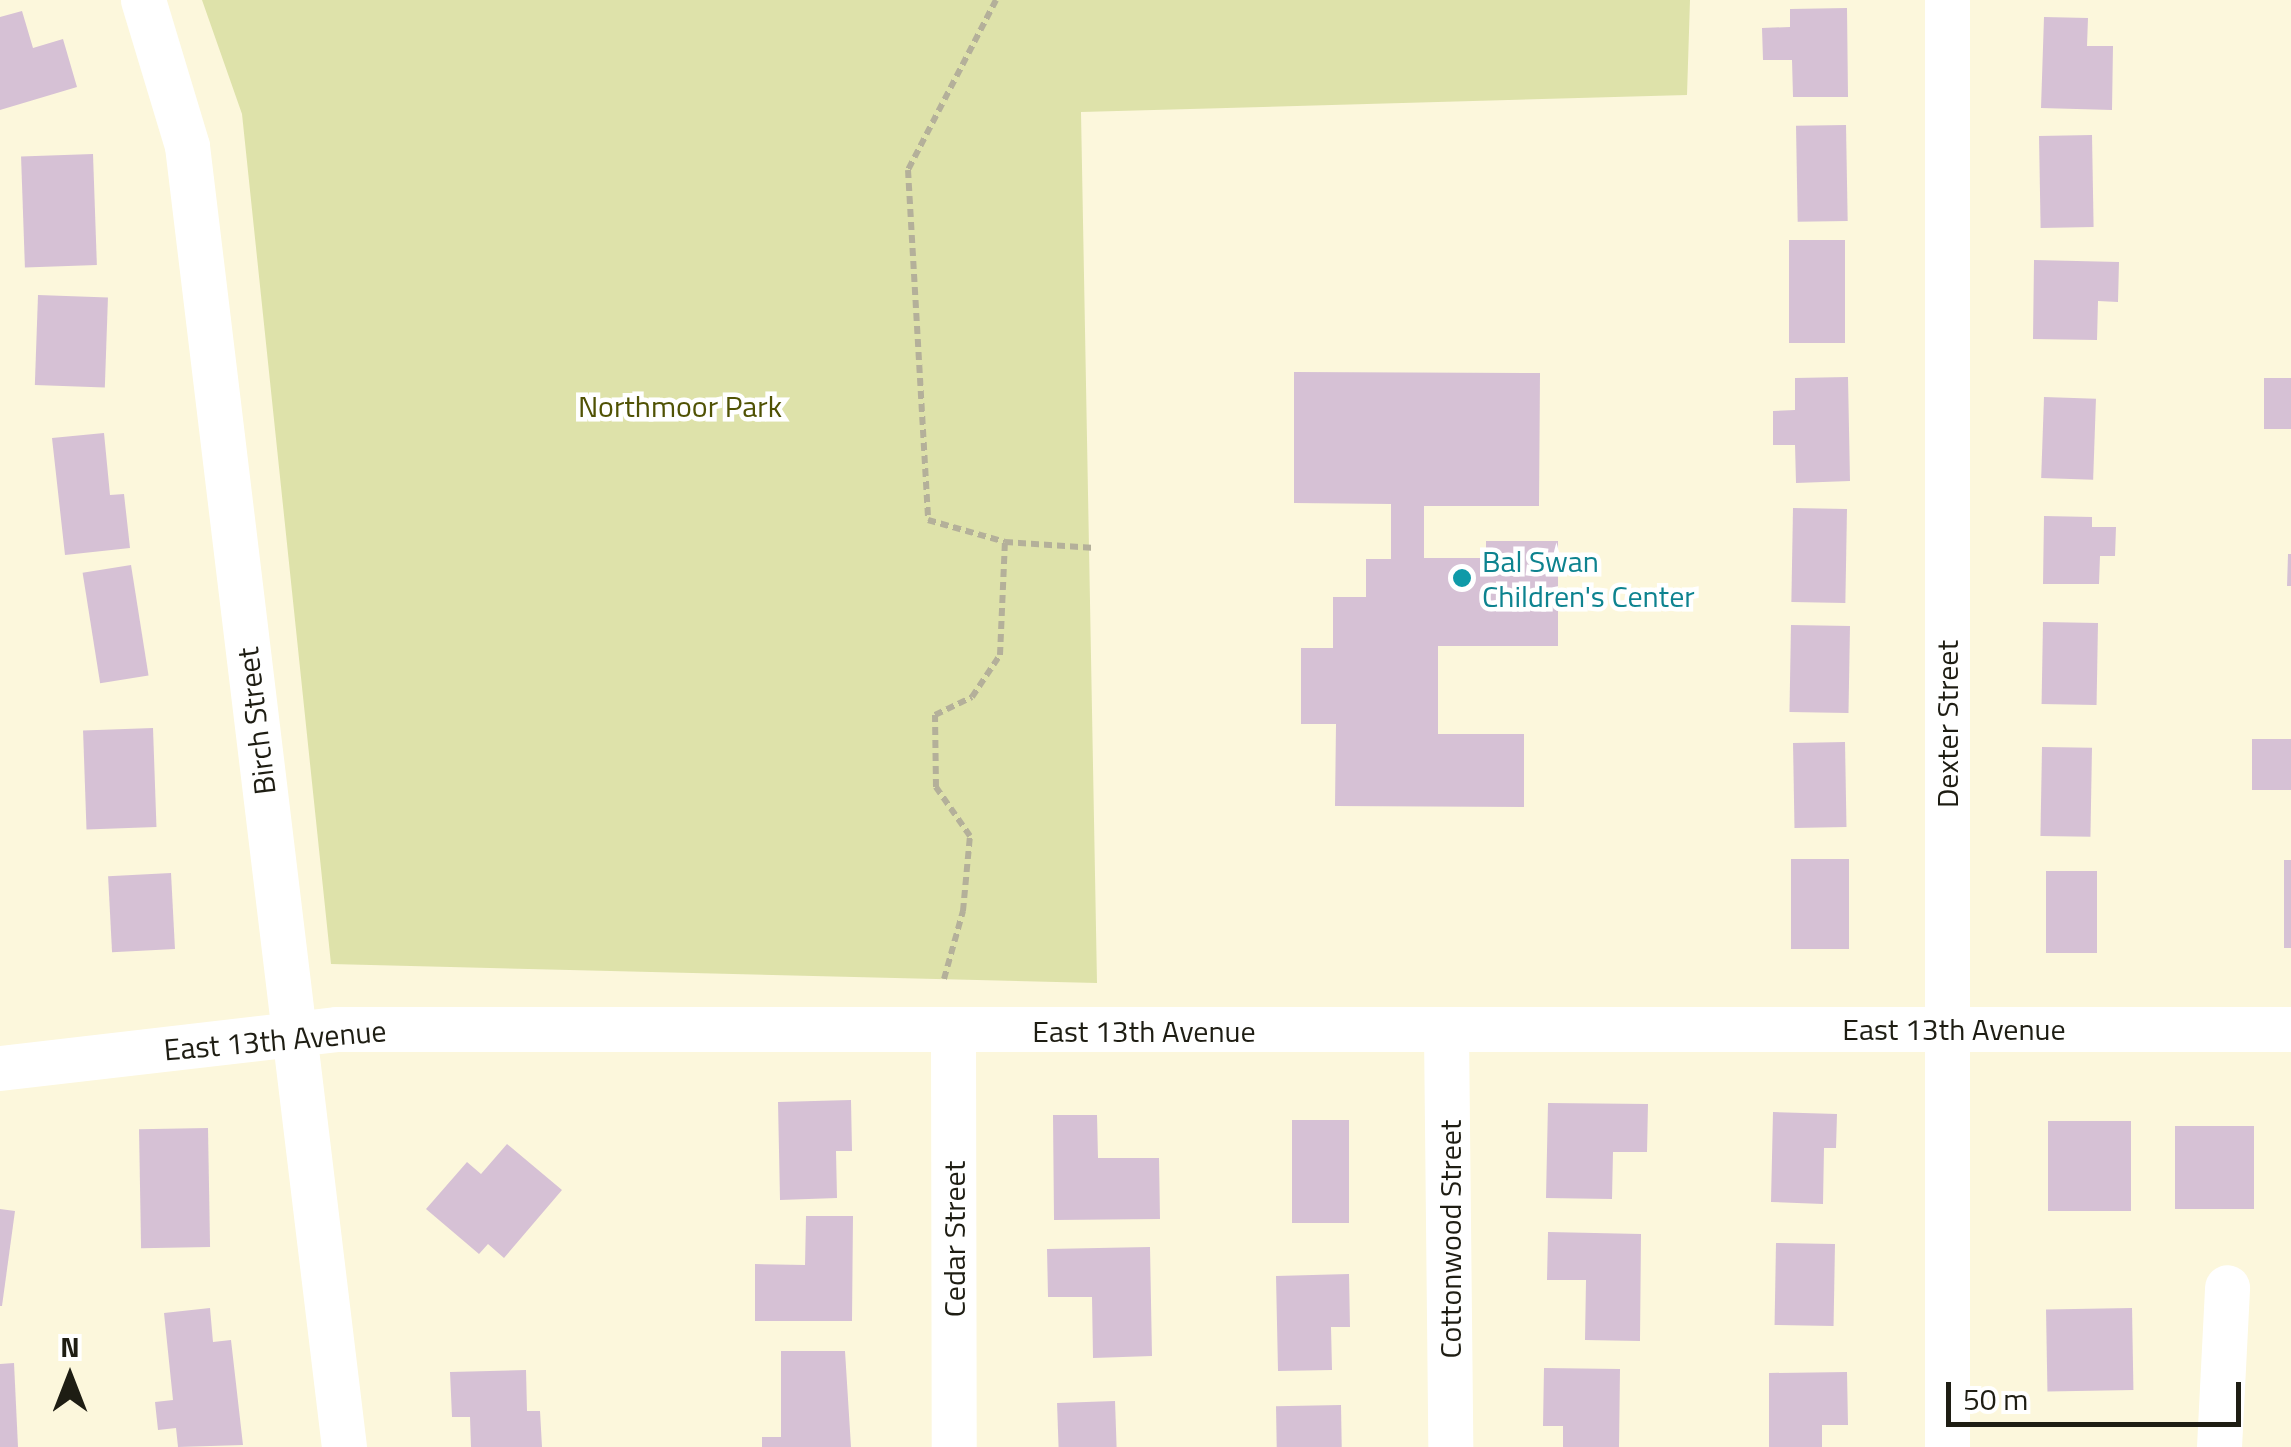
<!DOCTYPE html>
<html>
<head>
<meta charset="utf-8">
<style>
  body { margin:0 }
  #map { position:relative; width:2291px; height:1447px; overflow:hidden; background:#fcf7dc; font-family:"Titillium Web",sans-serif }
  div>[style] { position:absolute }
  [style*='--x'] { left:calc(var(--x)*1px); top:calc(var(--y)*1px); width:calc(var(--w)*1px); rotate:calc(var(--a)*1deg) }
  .green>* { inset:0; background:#dee2aa }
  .building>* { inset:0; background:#d6c1d5; transform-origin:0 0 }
  .path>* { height:6px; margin-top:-3px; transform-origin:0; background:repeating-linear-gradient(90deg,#b4b09a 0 8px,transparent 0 13px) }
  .minor>* { height:45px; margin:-22.5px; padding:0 22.5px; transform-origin:22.5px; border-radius:22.5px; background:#fff }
  .dots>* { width:28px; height:28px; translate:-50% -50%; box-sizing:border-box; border:5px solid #fff; border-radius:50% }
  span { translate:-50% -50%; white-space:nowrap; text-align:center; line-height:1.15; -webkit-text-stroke:9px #fff; paint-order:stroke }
  .park-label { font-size:30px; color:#505204 }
  .culture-label { font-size:30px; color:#0d838f }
  .left { translate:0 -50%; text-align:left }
  .street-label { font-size:30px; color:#1e1d13 }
  .north { position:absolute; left:20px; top:1327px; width:100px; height:100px; -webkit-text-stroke:8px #fff; paint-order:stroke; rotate:0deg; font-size:28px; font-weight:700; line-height:40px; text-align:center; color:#1e1d13 }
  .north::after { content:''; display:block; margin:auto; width:35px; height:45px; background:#1e1d13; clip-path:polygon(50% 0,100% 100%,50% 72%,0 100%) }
  .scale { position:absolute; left:1946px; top:1382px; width:295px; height:45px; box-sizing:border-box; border:5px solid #1e1d13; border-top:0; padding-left:12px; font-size:30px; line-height:35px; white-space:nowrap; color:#1e1d13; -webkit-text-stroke:8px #fff; paint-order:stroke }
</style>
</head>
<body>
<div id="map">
  <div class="green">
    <i style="clip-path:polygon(202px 0,1690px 0,1687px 95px,1081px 112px,1097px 983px,331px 964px,242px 114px)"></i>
  </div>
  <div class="building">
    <i style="clip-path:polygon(1847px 8px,1848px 97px,1793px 97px,1792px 60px,1763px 60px,1762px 28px,1790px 27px,1790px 9px)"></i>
    <i style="clip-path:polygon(22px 11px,33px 48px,63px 39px,77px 87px,0 110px,0 17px)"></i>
    <i style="clip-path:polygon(2044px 17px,2088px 18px,2087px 46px,2113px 46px,2112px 110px,2041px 108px)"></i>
    <i style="left:1846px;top:125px;width:96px;height:50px;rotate:89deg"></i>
    <i style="left:2092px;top:135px;width:92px;height:53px;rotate:89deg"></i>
    <i style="left:93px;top:154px;width:111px;height:72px;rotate:88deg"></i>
    <i style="left:1789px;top:240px;width:56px;height:103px"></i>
    <i style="clip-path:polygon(2034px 260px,2119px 262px,2118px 302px,2098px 301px,2097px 340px,2033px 339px)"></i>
    <i style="left:38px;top:295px;width:70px;height:90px;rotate:2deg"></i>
    <i style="clip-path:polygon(1294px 372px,1540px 373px,1539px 506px,1424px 506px,1424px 558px,1486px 558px,1486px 541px,1558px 541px,1558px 646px,1438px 646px,1438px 734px,1524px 734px,1524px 807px,1335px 806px,1336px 724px,1301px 724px,1301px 648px,1333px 648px,1333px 597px,1366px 597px,1366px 559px,1391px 559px,1391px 504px,1294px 503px)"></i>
    <i style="clip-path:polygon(1848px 377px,1850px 481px,1796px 483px,1795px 445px,1773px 445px,1773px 411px,1795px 410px,1795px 378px)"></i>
    <i style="left:2291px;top:378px;width:51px;height:27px;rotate:90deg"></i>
    <i style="left:2044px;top:397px;width:52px;height:81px;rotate:2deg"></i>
    <i style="clip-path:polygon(104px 433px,110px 495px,124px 494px,130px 548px,65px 555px,52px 438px)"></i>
    <i style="left:1793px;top:508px;width:54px;height:94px;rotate:1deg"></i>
    <i style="clip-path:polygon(2044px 516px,2092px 517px,2092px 527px,2116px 527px,2115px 556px,2100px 556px,2099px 584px,2043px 584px)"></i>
    <i style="clip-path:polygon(2288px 554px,2291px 554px,2291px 586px,2287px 586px)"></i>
    <i style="left:131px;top:565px;width:112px;height:49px;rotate:81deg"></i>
    <i style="left:2043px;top:622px;width:55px;height:82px;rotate:1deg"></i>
    <i style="left:1791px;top:625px;width:59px;height:87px;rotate:1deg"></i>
    <i style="left:153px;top:728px;width:99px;height:70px;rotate:88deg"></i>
    <i style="left:2291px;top:739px;width:51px;height:39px;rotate:90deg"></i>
    <i style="left:1845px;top:742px;width:85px;height:52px;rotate:89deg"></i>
    <i style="left:2042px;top:747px;width:50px;height:89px;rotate:1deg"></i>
    <i style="left:1791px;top:859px;width:58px;height:90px"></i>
    <i style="left:2284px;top:860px;width:7px;height:88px"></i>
    <i style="left:2046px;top:871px;width:51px;height:82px"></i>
    <i style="left:171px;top:873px;width:76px;height:63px;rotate:87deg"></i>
    <i style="clip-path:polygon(851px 1100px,852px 1151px,836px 1151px,837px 1198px,780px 1200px,778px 1102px)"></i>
    <i style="clip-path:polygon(1548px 1103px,1648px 1104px,1647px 1152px,1613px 1152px,1612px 1199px,1546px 1198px)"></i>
    <i style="clip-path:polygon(1773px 1112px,1837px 1114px,1836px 1148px,1824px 1148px,1823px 1204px,1771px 1202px)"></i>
    <i style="clip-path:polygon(1053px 1115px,1097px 1115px,1098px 1158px,1159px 1158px,1160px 1219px,1054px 1220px)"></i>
    <i style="left:1292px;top:1120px;width:57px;height:103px"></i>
    <i style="left:2131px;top:1121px;width:90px;height:83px;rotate:90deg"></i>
    <i style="left:2175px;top:1126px;width:79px;height:83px"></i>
    <i style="left:208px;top:1128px;width:119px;height:69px;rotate:89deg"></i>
    <i style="clip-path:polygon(507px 1144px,562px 1190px,504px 1258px,488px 1244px,479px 1254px,426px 1209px,467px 1162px,481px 1174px)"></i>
    <i style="clip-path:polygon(0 1209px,15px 1211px,2px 1306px,0 1306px)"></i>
    <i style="clip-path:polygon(806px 1216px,853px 1216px,852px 1321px,755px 1321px,755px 1264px,805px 1265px)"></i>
    <i style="clip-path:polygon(1548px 1232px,1641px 1234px,1640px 1341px,1585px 1340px,1586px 1280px,1547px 1280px)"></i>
    <i style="left:1776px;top:1243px;width:59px;height:82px;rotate:1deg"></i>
    <i style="clip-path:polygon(1150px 1247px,1152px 1356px,1093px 1358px,1092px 1297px,1048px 1297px,1047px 1249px)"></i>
    <i style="clip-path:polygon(1349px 1274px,1350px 1327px,1331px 1327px,1332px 1370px,1278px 1371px,1276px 1276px)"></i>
    <i style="clip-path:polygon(210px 1308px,213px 1342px,231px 1340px,243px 1445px,178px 1447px,176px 1428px,158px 1430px,155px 1402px,173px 1400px,164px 1313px)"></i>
    <i style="left:2132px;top:1308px;width:82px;height:86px;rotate:89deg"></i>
    <i style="clip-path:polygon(781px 1351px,845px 1351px,851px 1447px,762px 1447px,762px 1437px,781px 1437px)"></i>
    <i style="clip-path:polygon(14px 1363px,18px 1447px,0 1447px,0 1364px)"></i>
    <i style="clip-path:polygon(1544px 1368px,1620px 1369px,1619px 1447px,1563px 1447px,1563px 1426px,1543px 1426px)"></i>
    <i style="clip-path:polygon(526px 1370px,527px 1411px,540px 1411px,542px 1447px,471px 1447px,470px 1417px,452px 1417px,450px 1372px)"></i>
    <i style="clip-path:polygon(1847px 1372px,1848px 1425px,1822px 1425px,1822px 1447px,1769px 1447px,1769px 1373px)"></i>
    <i style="left:1115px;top:1401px;width:46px;height:58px;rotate:88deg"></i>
    <i style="left:1341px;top:1405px;width:42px;height:65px;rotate:89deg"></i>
  </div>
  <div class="path">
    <i style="--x:996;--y:0;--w:191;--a:117.4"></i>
    <i style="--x:908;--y:170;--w:351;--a:86.7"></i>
    <i style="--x:928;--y:520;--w:80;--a:15.9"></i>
    <i style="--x:1005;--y:542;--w:90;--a:3.8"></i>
    <i style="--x:944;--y:979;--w:71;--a:-74.4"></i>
    <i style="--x:963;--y:911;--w:75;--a:-84.7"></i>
    <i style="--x:970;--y:836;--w:60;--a:-124.8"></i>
    <i style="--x:936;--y:787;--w:72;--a:-90.8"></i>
    <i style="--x:935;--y:715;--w:41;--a:-25.9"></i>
    <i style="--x:972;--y:697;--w:50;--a:-56.3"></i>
    <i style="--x:1000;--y:655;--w:113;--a:-87.5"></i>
  </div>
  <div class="minor">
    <i style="--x:143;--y:0;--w:152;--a:73.2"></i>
    <i style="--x:187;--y:146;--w:1310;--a:83.12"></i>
    <i style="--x:1446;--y:1031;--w:416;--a:89.4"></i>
    <i style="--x:953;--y:1032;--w:415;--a:89.9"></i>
    <i style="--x:0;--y:1068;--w:338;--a:-6.6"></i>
    <i style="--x:336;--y:1029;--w:1955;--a:0"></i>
    <i style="--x:1947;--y:1447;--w:1447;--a:-90"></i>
    <i style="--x:2219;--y:1447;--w:160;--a:-87.1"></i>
  </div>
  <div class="dots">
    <i style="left:1462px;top:578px;background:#0f9aa8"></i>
  </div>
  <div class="park-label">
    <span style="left:680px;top:406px">Northmoor Park</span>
  </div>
  <div class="culture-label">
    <span class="left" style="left:1482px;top:578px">Bal Swan<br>Children's Center</span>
  </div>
  <div class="street-label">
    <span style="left:256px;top:721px;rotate:-97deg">Birch Street</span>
    <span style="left:1947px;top:724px;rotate:-90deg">Dexter Street</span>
    <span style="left:1954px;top:1029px">East 13th Avenue</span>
    <span style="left:1144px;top:1031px">East 13th Avenue</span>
    <span style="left:275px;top:1040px;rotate:-5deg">East 13th Avenue</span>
    <span style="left:954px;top:1239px;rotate:-90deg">Cedar Street</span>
    <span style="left:1450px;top:1239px;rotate:-90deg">Cottonwood Street</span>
  </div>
  <div class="north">N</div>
  <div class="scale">50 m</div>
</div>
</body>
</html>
